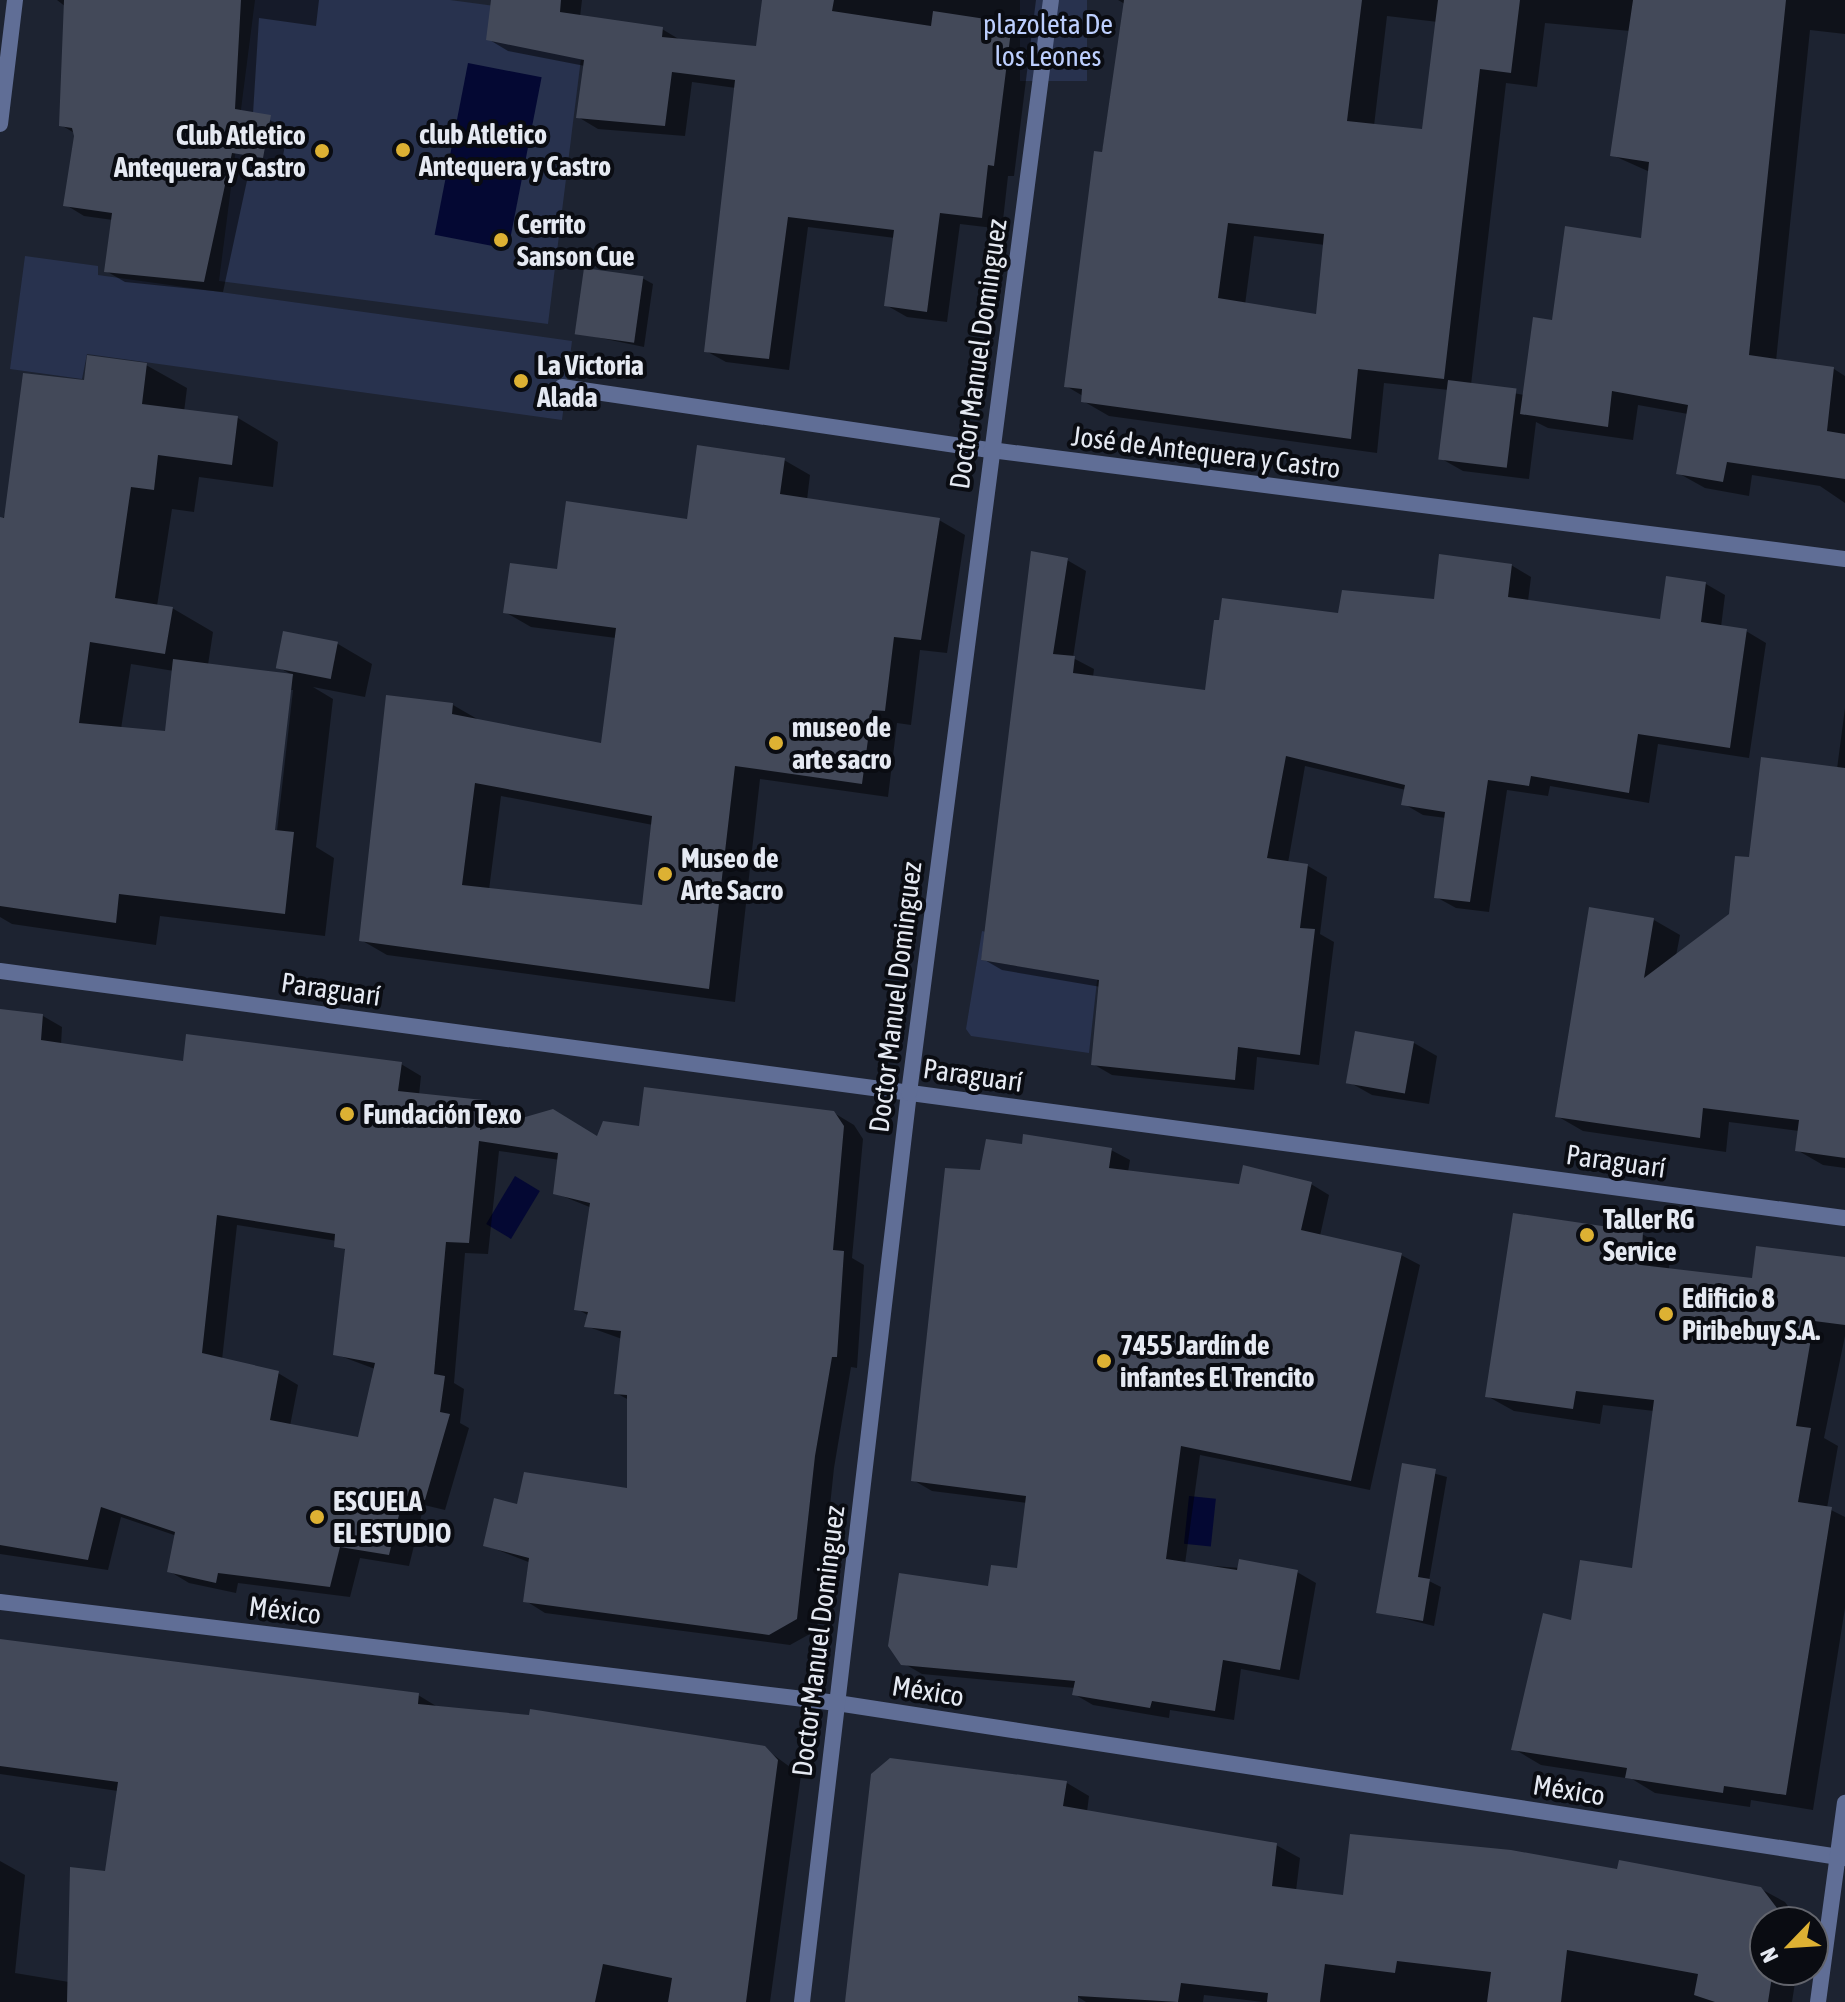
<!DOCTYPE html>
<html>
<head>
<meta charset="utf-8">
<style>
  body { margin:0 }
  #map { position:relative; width:1845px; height:2002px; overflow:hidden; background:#1d2331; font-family:"Asap Condensed",sans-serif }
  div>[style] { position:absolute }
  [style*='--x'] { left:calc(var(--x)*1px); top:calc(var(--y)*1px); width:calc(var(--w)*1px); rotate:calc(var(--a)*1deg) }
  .green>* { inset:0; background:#28324e; transform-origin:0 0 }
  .water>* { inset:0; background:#040833; transform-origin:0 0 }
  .shadow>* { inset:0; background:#0007 }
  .building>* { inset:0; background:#434959; transform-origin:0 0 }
  .street>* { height:16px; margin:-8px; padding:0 8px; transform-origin:8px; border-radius:8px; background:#606e96 }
  .dots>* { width:22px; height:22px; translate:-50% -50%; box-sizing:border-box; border:4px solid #0a0c12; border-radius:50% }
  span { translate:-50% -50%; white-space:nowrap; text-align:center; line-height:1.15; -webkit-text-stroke:8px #0a0c12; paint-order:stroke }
  .park-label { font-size:28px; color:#bdcffe }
  .poi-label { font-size:28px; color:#e5e9f2; font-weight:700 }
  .left { translate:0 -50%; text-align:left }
  .right { translate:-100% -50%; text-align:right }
  .street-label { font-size:28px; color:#e5e9f2 }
  .north { position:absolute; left:1749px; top:1906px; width:80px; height:80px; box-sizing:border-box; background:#0a0c12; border:2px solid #62646c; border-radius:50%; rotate:245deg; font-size:22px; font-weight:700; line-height:32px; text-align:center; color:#e5e9f2 }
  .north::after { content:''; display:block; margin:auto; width:28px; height:36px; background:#ddb133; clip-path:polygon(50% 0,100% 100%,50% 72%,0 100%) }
</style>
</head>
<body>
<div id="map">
  <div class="green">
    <i style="clip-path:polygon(255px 0,450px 0,586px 18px,548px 324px,219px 281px)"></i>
    <i style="left:1020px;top:0;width:67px;height:81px"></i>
    <i style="clip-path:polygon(25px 256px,98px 266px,98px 275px,572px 341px,562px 420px,87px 354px,82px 379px,10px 369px)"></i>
    <i style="clip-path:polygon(1103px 927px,1089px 1053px,971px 1036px,966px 1029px,982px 931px,986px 932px,981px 960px,1047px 971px)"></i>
  </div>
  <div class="water">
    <i style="left:468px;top:63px;width:75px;height:175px;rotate:11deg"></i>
    <i style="left:515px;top:1176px;width:29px;height:56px;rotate:31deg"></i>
    <i style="left:1189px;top:1496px;width:27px;height:48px;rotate:6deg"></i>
  </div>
  <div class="shadow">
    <i style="clip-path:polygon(57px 0,319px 0,316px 26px,259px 18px,253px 114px,288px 127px,281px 168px,251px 162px,223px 292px,125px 282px,106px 271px,113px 220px,84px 216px,66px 205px,76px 134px,61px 125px,66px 7px)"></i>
    <i style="clip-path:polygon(525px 0,582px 0,580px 17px,662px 29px,682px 41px,758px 49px,764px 0,1036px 0,1014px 176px,1008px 176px,1002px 229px,960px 224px,947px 322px,907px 317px,886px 305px,895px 238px,808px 227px,789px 370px,726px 362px,706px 351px,736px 88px,692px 82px,685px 136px,598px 129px,578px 117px,585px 66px,508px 51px,488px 39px)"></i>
    <i style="clip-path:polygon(evenodd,1118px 0,1845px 0,1845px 34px,1810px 30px,1776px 361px,1834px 369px,1845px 376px,1845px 503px,1820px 486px,1752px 475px,1749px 496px,1705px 488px,1678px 473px,1688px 414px,1638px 405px,1633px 440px,1548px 428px,1536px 422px,1529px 479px,1463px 471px,1440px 458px,1449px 390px,1384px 383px,1377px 453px,1109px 416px,1083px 401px,1083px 396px,1066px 386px,1125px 4px,1118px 0,1387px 16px,1438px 22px,1424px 132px,1374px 126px,1387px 16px,1118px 0,1545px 23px,1630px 31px,1612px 155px,1650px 172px,1643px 240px,1553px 322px,1524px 395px,1471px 385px,1506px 83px,1537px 87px,1545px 23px,1118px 0,1254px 236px,1325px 245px,1318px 316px,1245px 305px,1254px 236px)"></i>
    <i style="clip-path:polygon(642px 278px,653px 284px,644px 347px,577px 333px)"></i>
    <i style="clip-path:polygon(evenodd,146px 365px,187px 388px,184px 412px,238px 418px,278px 442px,273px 487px,199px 477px,194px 512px,172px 509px,157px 606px,172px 608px,213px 632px,208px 665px,294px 676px,278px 667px,338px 644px,372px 664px,365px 697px,313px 687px,333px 699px,316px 847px,334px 858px,325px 936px,160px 916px,156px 945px,12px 924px,0 917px,0 523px,85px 383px,146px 365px,131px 664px,174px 671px,167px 733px,121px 729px,131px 664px,146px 365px,289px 690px,293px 690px,276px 840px,272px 839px,289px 690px)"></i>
    <i style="clip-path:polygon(evenodd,784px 460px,810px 475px,807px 500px,939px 520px,965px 535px,947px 653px,920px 650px,911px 725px,897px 723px,888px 797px,760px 779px,735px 1002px,387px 955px,361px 940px,453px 705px,479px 720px,602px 745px,616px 638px,531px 627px,505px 612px,559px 571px,689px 522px,784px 460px,501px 796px,653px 825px,643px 907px,489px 890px,501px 796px)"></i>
    <i style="clip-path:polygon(1067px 560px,1086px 571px,1073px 658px,1094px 669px,1093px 677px,1207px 692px,1339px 615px,1436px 601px,1511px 565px,1531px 577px,1528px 601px,1661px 621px,1668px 578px,1706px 584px,1725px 595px,1721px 627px,1746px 631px,1766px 643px,1749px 758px,1658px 744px,1649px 803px,1550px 786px,1548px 796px,1507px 790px,1489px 912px,1456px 908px,1436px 897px,1446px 818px,1423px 815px,1404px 804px,1406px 790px,1305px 766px,1288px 863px,1308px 866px,1327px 877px,1320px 934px,1334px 942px,1319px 1065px,1257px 1057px,1254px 1090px,1112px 1075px,1093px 1064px,1101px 987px,1002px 970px,983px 959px)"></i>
    <i style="clip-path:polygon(1845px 708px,1845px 1168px,1823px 1165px,1797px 1150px,1799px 1131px,1729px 1122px,1726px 1152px,1583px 1131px,1557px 1116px,1654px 920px,1680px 935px,1676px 956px,1731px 915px,1750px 860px,1837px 769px)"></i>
    <i style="clip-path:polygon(evenodd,0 1011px,43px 1016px,62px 1027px,61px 1045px,185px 1063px,401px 1064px,421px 1076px,419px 1095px,482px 1102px,502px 1114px,501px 1126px,599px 1138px,641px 1128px,834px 1113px,854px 1125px,863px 1139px,852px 1258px,864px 1265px,857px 1368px,851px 1367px,834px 1468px,817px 1630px,790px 1645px,545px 1613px,526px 1601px,531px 1563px,485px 1545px,518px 1507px,629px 1491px,629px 1400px,616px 1393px,622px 1339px,586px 1326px,589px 1316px,576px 1308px,592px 1208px,555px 1193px,560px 1160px,499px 1151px,488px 1254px,465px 1253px,454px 1383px,464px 1389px,460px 1423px,469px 1428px,445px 1510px,424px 1505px,409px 1566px,360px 1558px,350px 1597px,238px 1583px,236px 1593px,189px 1583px,169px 1571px,177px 1536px,121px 1517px,108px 1570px,0 1554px,0 1011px,237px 1225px,337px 1241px,347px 1252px,335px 1354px,375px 1369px,359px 1439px,290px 1426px,298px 1385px,278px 1373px,222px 1360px,237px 1225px)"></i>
    <i style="clip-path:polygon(1357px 1034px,1414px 1043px,1437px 1056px,1429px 1104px,1372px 1095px,1349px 1082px)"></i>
    <i style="clip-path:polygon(1024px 1147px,1111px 1150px,1130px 1160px,1128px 1172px,1241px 1187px,1311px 1184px,1329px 1195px,1320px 1236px,1401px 1255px,1420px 1265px,1370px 1490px,1200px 1455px,1185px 1564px,1297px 1572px,1316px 1583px,1299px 1680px,1241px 1669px,1234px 1720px,1170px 1710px,1169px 1718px,1093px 1705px,1074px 1694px,1075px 1688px,922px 1674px,903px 1663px,990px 1588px,1018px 1571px,1027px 1503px,932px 1491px,913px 1480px,982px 1172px)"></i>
    <i style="clip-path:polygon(1642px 1234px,1670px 1250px,1669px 1270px,1753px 1280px,1845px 1259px,1845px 1336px,1824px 1438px,1838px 1446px,1827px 1508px,1845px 1517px,1845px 1608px,1813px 1810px,1751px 1800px,1750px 1807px,1655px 1793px,1632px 1779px,1541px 1765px,1514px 1749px,1572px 1622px,1633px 1570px,1654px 1411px,1603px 1405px,1600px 1424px,1514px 1411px,1487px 1396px)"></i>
    <i style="clip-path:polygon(1404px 1465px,1447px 1477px,1429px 1581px,1441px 1587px,1434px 1626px,1378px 1612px)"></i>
    <i style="clip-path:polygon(0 1645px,418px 1695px,441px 1709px,764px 1748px,801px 1775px,770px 2002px,0 2002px,0 1861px,25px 1875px,15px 1973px,69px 1982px,107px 1873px,118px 1791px,0 1774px)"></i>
    <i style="clip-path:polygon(1067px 1783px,1089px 1796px,1087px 1812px,1276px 1845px,1300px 1858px,1296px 1891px,1345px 1897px,1619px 1872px,1761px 1889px,1785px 1902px,1799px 1922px,1765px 1922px,1765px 1970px,1797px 1970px,1792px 2002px,1263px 2002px,1204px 1995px,1203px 2002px,1086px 2002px,1075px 1995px,1015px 2002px,845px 2002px)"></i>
  </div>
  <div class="building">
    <i style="clip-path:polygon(64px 0,241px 0,235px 109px,271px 115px,263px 158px,232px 153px,204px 282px,104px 272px,112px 213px,63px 206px,74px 136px,72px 128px,59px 126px)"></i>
    <i style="clip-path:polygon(491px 0,561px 0,560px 12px,663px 27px,662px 37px,756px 46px,762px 0,834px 0,832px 11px,931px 26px,933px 11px,1012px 23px,994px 166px,988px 165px,982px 218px,940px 213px,927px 312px,884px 306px,894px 230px,788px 217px,769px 359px,704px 352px,735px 80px,672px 72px,665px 126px,576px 118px,584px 60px,486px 40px)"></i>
    <i style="clip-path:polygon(evenodd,1124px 0,1362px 0,1347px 121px,1422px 129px,1438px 0,1520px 0,1511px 73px,1480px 69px,1444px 379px,1358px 369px,1351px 439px,1081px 402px,1082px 389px,1064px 387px,1094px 151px,1102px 152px,1124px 0,1228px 223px,1324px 234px,1316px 314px,1218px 298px,1228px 223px)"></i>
    <i style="clip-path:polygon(1633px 0,1786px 0,1749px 355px,1834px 367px,1827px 431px,1845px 434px,1845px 479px,1727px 462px,1723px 482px,1676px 474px,1688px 405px,1612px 391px,1608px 427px,1520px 414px,1533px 317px,1552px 320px,1565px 226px,1641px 238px,1649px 162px,1610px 156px)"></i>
    <i style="left:584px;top:268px;width:60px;height:67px;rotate:8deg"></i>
    <i style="clip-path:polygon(87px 355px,147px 363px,142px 404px,238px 416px,232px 465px,158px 455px,154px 490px,131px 487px,115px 598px,173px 607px,165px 654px,90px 642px,79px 723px,165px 731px,173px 659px,293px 674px,275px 830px,294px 832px,285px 914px,119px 894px,116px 923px,0 906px,0 517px,4px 518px,23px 373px,84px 380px)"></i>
    <i style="left:1448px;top:380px;width:69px;height:80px;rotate:7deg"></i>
    <i style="clip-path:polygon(evenodd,697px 445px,785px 458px,780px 494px,940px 518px,921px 640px,894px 637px,885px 711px,872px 710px,862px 784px,735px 766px,709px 989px,359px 941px,386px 695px,453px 703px,452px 714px,601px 743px,616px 628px,503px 613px,510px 563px,557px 569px,566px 501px,687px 519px,697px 445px,475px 783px,652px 816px,642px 905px,462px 885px,475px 783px)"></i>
    <i style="clip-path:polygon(1031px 551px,1068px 558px,1053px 654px,1075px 656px,1073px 673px,1205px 690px,1214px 620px,1219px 620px,1222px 598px,1338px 613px,1342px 590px,1434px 599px,1439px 554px,1512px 564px,1508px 597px,1660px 619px,1666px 576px,1706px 582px,1701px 622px,1747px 629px,1730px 748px,1638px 734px,1629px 793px,1531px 776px,1529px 786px,1488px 780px,1470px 902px,1434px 898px,1445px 812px,1401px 805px,1405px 785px,1286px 756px,1267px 858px,1308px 864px,1300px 928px,1315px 929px,1300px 1055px,1238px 1047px,1235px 1080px,1091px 1065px,1099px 980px,981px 960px)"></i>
    <i style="left:283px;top:631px;width:56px;height:38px;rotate:11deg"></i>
    <i style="clip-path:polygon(1761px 757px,1845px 768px,1845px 1158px,1795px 1151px,1799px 1120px,1703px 1108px,1700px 1138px,1555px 1117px,1589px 907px,1654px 918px,1644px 978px,1729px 914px,1735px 856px,1749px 857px)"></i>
    <i style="clip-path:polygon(evenodd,0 1009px,43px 1014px,41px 1040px,183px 1061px,186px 1034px,402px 1062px,398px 1091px,483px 1100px,480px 1130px,553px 1109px,597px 1136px,603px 1121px,639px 1126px,644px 1087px,834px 1111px,844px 1126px,833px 1250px,844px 1251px,837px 1357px,832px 1357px,815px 1456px,797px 1619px,769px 1635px,523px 1602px,529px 1558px,483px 1546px,494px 1498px,517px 1504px,524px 1472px,627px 1488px,627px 1395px,614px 1394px,621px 1331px,584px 1327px,588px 1312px,574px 1310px,590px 1203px,553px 1194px,558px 1153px,479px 1141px,469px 1243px,446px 1242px,434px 1374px,445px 1376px,440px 1412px,450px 1414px,425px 1500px,404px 1495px,389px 1555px,340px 1547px,330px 1587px,218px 1573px,216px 1583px,167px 1572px,175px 1532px,101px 1507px,88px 1560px,0 1545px,0 1009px,217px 1215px,335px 1234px,334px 1247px,345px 1249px,333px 1355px,375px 1363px,358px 1437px,270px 1420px,279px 1371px,202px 1353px,217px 1215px)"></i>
    <i style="left:1355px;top:1031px;width:60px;height:53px;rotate:10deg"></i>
    <i style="clip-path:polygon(1023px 1134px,1112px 1148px,1109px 1168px,1239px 1184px,1243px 1165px,1312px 1182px,1301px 1230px,1402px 1253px,1351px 1481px,1181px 1446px,1166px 1559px,1237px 1570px,1239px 1559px,1298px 1570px,1280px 1670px,1223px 1660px,1215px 1711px,1152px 1701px,1150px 1708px,1072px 1695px,1075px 1681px,901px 1665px,888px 1646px,899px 1573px,988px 1586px,991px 1565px,1017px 1568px,1026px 1496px,911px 1481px,945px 1168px,980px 1170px,986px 1139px,1022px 1144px)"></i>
    <i style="clip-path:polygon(1513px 1213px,1643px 1232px,1641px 1265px,1752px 1278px,1756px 1246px,1845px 1257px,1845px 1325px,1814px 1321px,1796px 1426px,1811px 1428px,1798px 1502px,1832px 1507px,1786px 1795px,1724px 1786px,1723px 1793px,1625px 1778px,1627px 1768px,1511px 1750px,1543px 1613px,1571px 1620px,1580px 1560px,1632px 1568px,1654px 1400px,1576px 1391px,1573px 1409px,1485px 1397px)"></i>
    <i style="clip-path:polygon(1402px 1463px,1436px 1469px,1418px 1577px,1430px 1579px,1423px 1621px,1376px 1613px)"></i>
    <i style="clip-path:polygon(0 1639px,419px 1693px,418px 1704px,529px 1715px,530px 1709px,765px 1746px,778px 1760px,746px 2002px,668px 2002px,672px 1978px,603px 1964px,595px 2002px,67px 2002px,70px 1867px,105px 1871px,118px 1782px,0 1766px)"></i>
    <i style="clip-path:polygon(890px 1758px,1067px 1781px,1063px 1806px,1277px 1843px,1272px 1886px,1343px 1895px,1350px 1834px,1511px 1850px,1617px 1869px,1619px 1860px,1761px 1887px,1780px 1912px,1779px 1922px,1765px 1922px,1765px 1970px,1773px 1970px,1768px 2002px,1715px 2002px,1694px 1995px,1698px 1974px,1567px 1950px,1561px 2002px,1487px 2002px,1491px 1972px,1397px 1961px,1395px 1973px,1325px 1964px,1320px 2002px,1267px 2002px,1268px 1993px,1181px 1983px,1178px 2002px,1078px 1996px,1078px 2002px,845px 2002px,871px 1774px)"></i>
  </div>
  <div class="street">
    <i style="--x:0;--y:124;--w:125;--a:-83.1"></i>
    <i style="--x:562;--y:387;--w:434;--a:8.4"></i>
    <i style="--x:991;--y:450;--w:861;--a:7.27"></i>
    <i style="--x:0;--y:971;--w:1861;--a:7.63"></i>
    <i style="--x:0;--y:1602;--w:843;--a:6.88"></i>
    <i style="--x:837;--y:1703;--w:1020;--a:8.74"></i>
    <i style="--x:802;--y:2002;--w:915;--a:-83.29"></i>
    <i style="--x:909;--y:1093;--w:1102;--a:-82.6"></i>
    <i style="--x:1818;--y:2002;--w:201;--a:-82.3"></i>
  </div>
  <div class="dots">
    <i style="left:403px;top:150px;background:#ddb133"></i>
    <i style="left:322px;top:151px;background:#ddb133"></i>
    <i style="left:501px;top:240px;background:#ddb133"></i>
    <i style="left:521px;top:381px;background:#ddb133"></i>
    <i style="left:776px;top:743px;background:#ddb133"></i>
    <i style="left:665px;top:874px;background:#ddb133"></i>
    <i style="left:347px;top:1114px;background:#ddb133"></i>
    <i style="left:1587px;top:1235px;background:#ddb133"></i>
    <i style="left:1666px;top:1314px;background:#ddb133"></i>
    <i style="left:1104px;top:1361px;background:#ddb133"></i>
    <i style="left:317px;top:1517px;background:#ddb133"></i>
  </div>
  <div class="park-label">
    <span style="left:1048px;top:40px">plazoleta De<br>los Leones</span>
  </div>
  <div class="poi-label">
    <span class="left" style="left:419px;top:150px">club Atletico<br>Antequera y Castro</span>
    <span class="right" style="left:306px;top:151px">Club Atletico<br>Antequera y Castro</span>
    <span class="left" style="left:517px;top:240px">Cerrito<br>Sanson Cue</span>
    <span class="left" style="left:537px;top:381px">La Victoria<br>Alada</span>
    <span class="left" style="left:792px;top:743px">museo de<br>arte sacro</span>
    <span class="left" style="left:681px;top:874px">Museo de<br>Arte Sacro</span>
    <span class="left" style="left:363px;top:1114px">Fundación Texo</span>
    <span class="left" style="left:1603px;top:1235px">Taller RG<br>Service</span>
    <span class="left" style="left:1682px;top:1314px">Edificio 8<br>Piribebuy S.A.</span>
    <span class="left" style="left:1120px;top:1361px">7455 Jardín de<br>infantes El Trencito</span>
    <span class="left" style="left:333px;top:1517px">ESCUELA<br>EL ESTUDIO</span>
  </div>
  <div class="street-label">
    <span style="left:978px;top:354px;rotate:-82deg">Doctor Manuel Dominguez</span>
    <span style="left:1206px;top:452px;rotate:7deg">José de Antequera y Castro</span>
    <span style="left:331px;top:989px;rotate:8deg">Paraguarí</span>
    <span style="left:895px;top:997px;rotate:-83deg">Doctor Manuel Dominguez</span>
    <span style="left:973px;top:1075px;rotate:8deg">Paraguarí</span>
    <span style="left:1616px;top:1161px;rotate:8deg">Paraguarí</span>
    <span style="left:285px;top:1610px;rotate:7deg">México</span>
    <span style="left:818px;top:1641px;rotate:-83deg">Doctor Manuel Dominguez</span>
    <span style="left:928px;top:1691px;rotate:9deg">México</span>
    <span style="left:1569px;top:1790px;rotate:9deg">México</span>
  </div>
  <div class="north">N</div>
</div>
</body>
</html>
